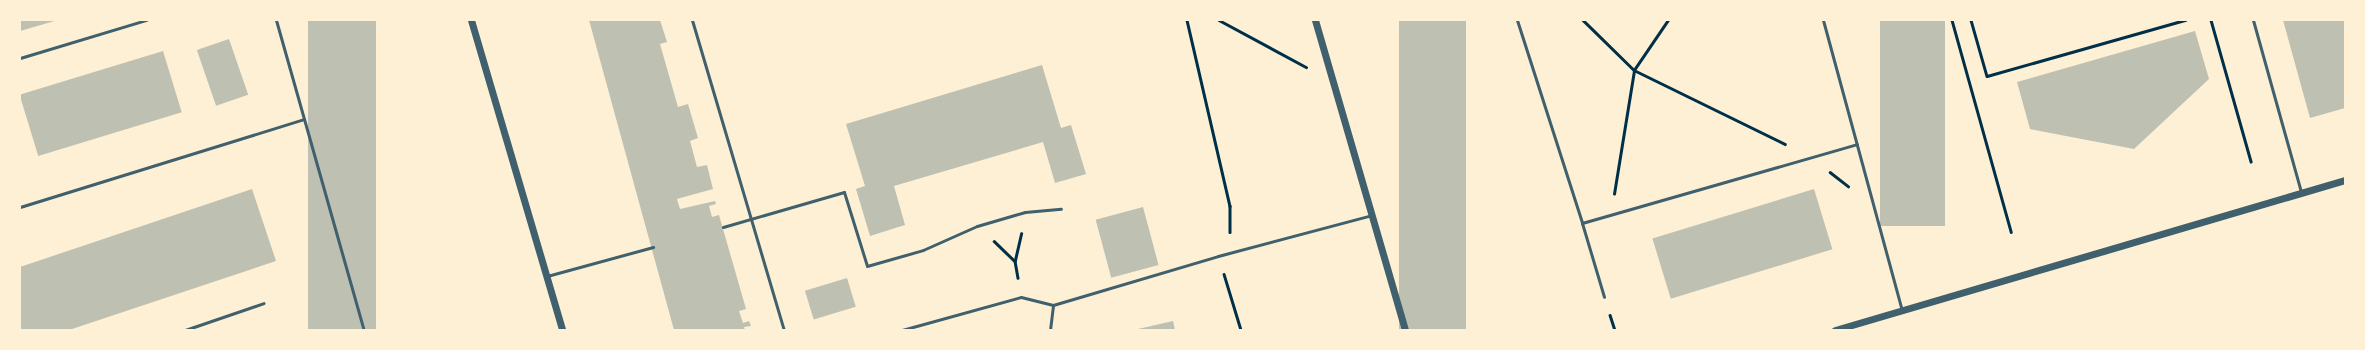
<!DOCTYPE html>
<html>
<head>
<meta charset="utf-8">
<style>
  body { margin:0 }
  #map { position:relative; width:2365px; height:350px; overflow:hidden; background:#fdf0d5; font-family:"Fira Sans Condensed",sans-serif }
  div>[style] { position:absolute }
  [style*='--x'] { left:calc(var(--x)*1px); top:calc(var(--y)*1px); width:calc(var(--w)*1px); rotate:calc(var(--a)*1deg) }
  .building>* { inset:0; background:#bec0b2; transform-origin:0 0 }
  .path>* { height:2.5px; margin:-1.25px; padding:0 1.25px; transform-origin:1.25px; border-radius:1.25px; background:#003049 }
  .service>* { height:3px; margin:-1.5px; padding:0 1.5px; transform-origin:1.5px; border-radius:1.5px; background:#3f606c }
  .tertiary>* { height:7px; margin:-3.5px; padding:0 3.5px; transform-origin:3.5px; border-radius:3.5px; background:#3f606c }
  span { translate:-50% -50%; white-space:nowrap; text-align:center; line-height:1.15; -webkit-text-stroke:3px #fdf0d5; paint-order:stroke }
  .frame { position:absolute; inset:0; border:21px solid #fdf0d5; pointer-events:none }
</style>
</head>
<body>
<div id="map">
  <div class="building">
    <i style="clip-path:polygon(20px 20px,58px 20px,20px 31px)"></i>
    <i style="left:308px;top:20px;width:68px;height:323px"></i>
    <i style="clip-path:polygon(589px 20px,660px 20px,667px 42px,660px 44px,678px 107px,688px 104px,698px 138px,690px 141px,697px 167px,707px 165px,713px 189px,677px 199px,680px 209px,715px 201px,716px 204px,709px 206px,712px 217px,719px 215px,746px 309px,739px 311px,743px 323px,749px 321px,751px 326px,744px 327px,745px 330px,674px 330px)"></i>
    <i style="left:1399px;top:20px;width:67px;height:323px"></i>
    <i style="left:1880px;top:20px;width:65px;height:206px"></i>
    <i style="clip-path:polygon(2283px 20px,2345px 20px,2345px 108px,2310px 118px)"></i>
    <i style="clip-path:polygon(2195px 31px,2209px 79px,2134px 149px,2030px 129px,2017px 82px)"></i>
    <i style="left:229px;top:39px;width:59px;height:34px;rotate:71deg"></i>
    <i style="left:163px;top:51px;width:64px;height:150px;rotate:73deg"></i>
    <i style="clip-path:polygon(1042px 65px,1061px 128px,1071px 125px,1086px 174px,1055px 183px,1043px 142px,894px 186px,905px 225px,870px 236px,856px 189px,865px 186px,846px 124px)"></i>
    <i style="clip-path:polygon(252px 189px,276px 261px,69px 330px,20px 330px,20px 267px)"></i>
    <i style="left:1814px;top:189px;width:63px;height:169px;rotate:73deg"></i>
    <i style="left:1143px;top:207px;width:60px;height:49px;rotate:75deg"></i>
    <i style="left:847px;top:278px;width:30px;height:44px;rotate:73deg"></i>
    <i style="clip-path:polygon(1173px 321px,1175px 330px,1138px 330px,1138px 329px)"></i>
  </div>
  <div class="path">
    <i style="--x:1187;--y:20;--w:191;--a:77"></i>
    <i style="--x:1230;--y:206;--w:26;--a:90"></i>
    <i style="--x:1219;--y:20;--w:99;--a:28.4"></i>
    <i style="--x:1583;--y:20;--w:71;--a:44.4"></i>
    <i style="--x:1634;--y:70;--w:168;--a:26.1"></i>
    <i style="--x:1952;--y:20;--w:220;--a:74.4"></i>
    <i style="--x:1971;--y:20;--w:58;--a:74.1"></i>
    <i style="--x:1987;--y:76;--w:206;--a:-15.8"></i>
    <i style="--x:2211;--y:20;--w:147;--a:74.2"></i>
    <i style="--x:1830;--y:172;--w:23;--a:38"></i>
    <i style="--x:1614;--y:194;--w:126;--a:-80.8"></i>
    <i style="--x:1634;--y:70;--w:60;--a:-55.8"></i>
    <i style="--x:994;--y:241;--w:29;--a:44"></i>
    <i style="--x:1015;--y:261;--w:17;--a:80"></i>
    <i style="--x:1015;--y:260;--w:27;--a:-77"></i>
    <i style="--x:1224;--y:274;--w:59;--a:73.1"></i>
    <i style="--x:1610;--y:315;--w:16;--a:72"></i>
  </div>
  <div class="service">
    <i style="--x:276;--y:20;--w:322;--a:74.2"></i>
    <i style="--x:692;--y:20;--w:323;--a:73.5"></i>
    <i style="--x:1517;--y:20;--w:213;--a:72.2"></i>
    <i style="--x:1582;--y:223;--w:286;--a:-16"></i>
    <i style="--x:1823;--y:20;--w:302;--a:74.8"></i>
    <i style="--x:2253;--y:20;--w:179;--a:74.4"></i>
    <i style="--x:20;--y:58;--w:132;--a:-16.8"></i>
    <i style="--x:20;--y:207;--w:297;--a:-17.2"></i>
    <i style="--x:1582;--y:223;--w:77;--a:73.4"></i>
    <i style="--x:723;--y:227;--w:126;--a:-16.1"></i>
    <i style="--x:844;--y:192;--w:77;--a:72.7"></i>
    <i style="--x:867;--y:266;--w:58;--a:-15.9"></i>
    <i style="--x:923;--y:250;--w:59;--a:-24"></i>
    <i style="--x:977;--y:226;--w:50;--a:-16.3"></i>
    <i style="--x:1025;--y:212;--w:36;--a:-5"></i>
    <i style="--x:547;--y:276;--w:110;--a:-15.3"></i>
    <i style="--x:185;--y:330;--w:83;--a:-18.9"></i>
    <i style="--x:902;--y:330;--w:123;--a:-15.5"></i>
    <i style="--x:1021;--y:297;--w:33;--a:14"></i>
    <i style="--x:1050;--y:330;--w:25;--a:-83"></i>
    <i style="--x:1053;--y:305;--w:172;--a:-16.5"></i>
    <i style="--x:1218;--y:256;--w:159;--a:-14.9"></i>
  </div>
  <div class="tertiary">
    <i style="--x:471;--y:20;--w:323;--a:73.6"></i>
    <i style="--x:1315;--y:20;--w:323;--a:73.8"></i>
    <i style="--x:1835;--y:330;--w:532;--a:-16.39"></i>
  </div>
  <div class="frame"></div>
</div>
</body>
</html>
